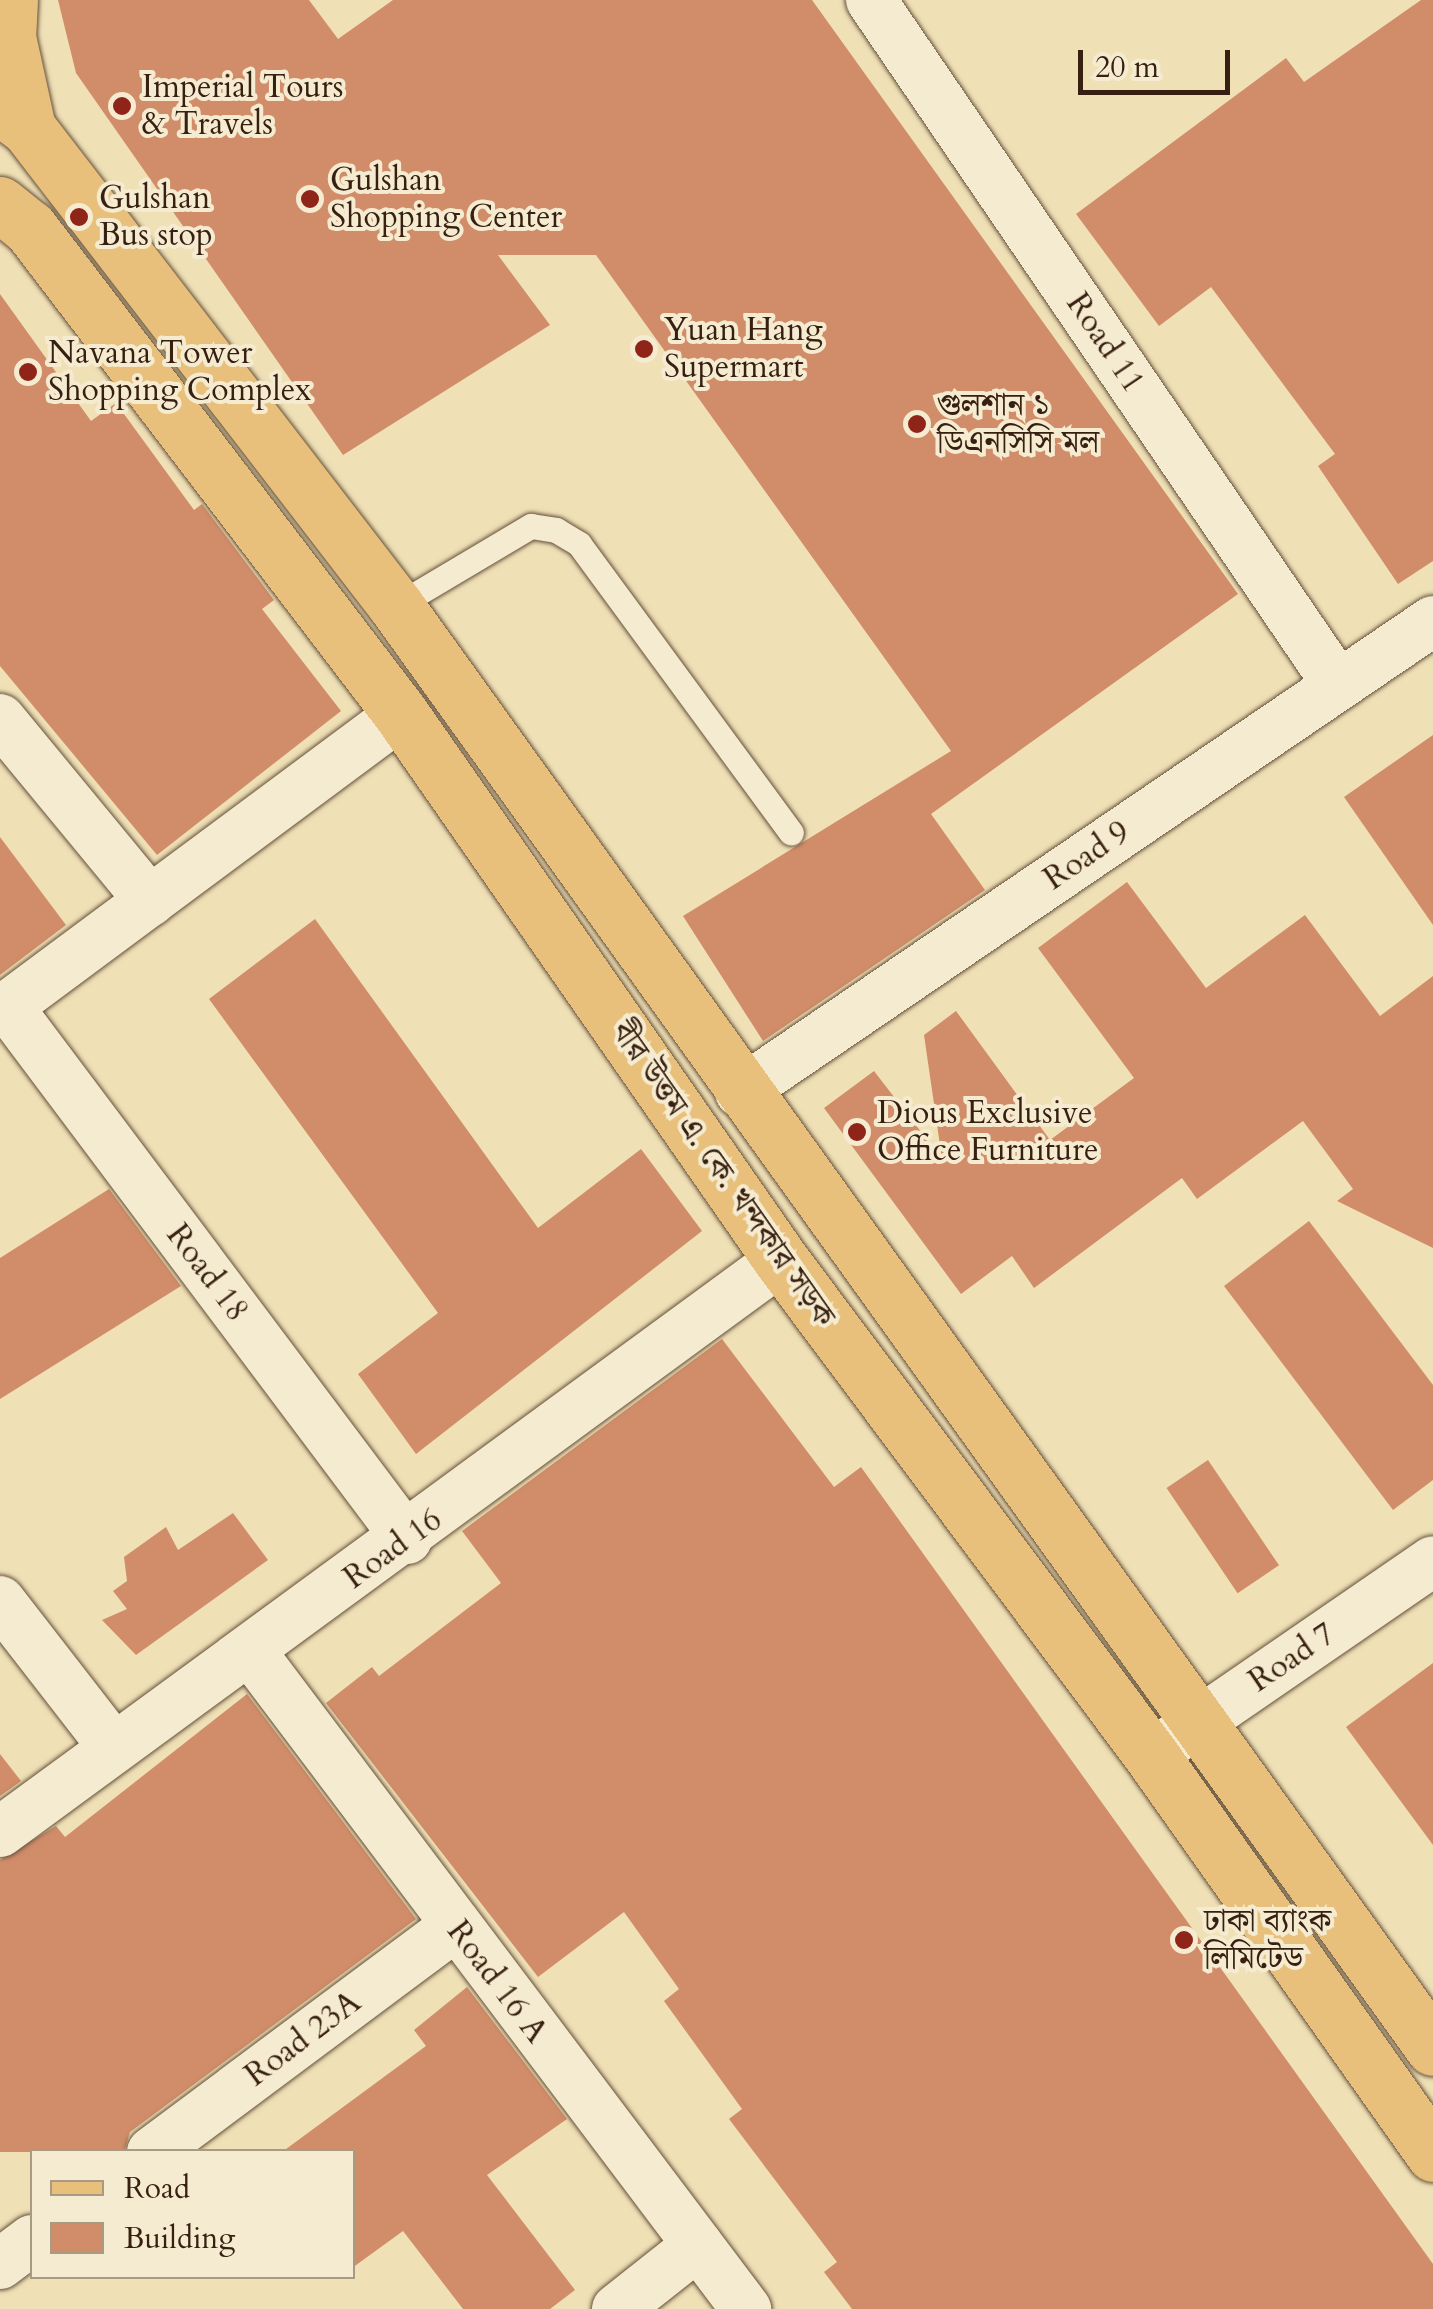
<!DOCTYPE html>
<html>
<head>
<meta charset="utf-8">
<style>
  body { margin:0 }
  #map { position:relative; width:1433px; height:2309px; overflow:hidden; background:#efe0b6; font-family:Cardo,"Noto Serif Bengali",serif }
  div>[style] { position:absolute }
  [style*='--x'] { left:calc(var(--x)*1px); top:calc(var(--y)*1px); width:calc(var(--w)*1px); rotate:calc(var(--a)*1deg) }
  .building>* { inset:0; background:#d18d69; transform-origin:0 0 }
  .roads { filter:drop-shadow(0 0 2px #65503a) drop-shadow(0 0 2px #65503a) }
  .service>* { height:25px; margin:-12.5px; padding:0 12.5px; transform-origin:12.5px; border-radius:12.5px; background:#f5ebd0 }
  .minor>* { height:50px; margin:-25px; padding:0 25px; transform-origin:25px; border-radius:25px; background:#f5ebd0 }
  .primary>* { height:55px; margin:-27.5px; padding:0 27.5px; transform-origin:27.5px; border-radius:27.5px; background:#e8c07b }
  .dots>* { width:28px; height:28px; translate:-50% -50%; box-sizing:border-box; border:5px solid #f5ebd0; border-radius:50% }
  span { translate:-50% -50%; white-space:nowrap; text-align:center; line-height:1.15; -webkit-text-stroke:8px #f5ebd0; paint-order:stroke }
  .poi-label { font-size:32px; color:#372011 }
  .left { translate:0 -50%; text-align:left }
  .street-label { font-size:32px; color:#372011 }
  .legend { position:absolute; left:30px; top:2149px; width:325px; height:130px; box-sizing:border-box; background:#f5ebd0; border:2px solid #a99a84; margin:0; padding:12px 18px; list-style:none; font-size:30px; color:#372011 }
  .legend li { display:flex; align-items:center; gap:20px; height:50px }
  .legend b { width:50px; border:2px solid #a99a84 }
  .scale { position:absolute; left:1078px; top:50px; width:152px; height:45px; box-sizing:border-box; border:5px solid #372011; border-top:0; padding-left:12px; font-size:30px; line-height:35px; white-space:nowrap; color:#372011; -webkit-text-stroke:8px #f5ebd0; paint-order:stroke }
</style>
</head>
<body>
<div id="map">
  <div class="building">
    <i style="clip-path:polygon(58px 0,309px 0,338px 39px,393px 0,812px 0,1238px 594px,931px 814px,985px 890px,763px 1041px,683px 916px,951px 751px,596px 255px,498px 255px,550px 325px,343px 455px,76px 73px)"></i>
    <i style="clip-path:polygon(1421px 0,1433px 0,1433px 561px,1398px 584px,1318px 466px,1335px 454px,1211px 287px,1159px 326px,1076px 214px,1286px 58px,1304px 82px)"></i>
    <i style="clip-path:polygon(0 294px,91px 421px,116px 403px,194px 510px,202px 504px,274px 600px,262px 609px,341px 711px,157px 855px,0 666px)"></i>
    <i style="clip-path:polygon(1433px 735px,1433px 925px,1344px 797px)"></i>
    <i style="clip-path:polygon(0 837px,66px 925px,0 975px)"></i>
    <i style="clip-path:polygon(1127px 882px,1206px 988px,1305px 915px,1380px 1016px,1433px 976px,1433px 1248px,1337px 1201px,1353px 1189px,1303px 1121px,1197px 1199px,1182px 1178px,1034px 1288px,1012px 1256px,961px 1294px,824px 1108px,874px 1071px,942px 1159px,924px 1035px,956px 1011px,1050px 1140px,1134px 1078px,1038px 948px)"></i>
    <i style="clip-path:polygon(315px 919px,538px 1228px,641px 1149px,702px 1231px,416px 1454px,358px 1374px,438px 1313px,209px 999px)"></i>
    <i style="clip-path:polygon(109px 1189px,181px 1286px,0 1399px,0 1258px)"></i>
    <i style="clip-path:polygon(1309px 1221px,1433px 1385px,1433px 1480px,1393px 1510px,1224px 1286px)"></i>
    <i style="clip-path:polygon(722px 1339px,834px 1487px,861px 1467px,1433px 2264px,1433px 2309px,852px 2309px,824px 2272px,837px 2262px,729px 2119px,742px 2109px,664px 2001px,679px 1989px,624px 1912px,538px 1977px,326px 1703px,372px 1667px,379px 1676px,501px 1583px,462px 1531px)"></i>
    <i style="left:1208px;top:1460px;width:127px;height:50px;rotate:56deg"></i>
    <i style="clip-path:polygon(233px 1513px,268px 1560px,136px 1655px,102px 1620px,127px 1609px,113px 1591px,127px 1581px,124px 1557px,166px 1527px,178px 1550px)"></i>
    <i style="clip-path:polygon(1433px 1663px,1433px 1845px,1346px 1727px)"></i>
    <i style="clip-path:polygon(247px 1694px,416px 1919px,130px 2132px,124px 2152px,0 2152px,0 1860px,56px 1826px,65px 1837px)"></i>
    <i style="clip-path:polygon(0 1754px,21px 1781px,0 1796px)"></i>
    <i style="clip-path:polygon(467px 1987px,567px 2119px,487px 2175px,575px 2290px,550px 2309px,463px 2309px,403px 2231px,352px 2268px,352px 2152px,282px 2152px,426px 2046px,414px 2030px)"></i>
  </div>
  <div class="roads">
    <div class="service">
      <i style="--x:396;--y:606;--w:157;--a:-30.7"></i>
      <i style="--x:531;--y:526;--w:25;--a:9"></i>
      <i style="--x:556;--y:530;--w:27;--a:31"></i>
      <i style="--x:579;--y:544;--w:358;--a:53.7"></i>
    </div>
    <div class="minor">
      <i style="--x:871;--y:0;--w:829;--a:55.72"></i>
      <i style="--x:0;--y:719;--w:236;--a:50.5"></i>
      <i style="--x:8;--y:1007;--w:665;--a:53.13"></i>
      <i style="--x:0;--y:1012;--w:500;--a:-36.6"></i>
      <i style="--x:740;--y:1092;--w:838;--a:-34.2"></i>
      <i style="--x:0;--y:1601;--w:186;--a:52.2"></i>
      <i style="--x:251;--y:1652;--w:823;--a:53"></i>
      <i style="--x:1151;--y:1755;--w:342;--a:-34.5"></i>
      <i style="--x:0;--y:1832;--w:968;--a:-36.22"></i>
      <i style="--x:152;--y:2152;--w:377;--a:-36.7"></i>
      <i style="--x:0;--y:2264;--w:40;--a:-37"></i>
      <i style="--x:617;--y:2309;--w:103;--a:-38.3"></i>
    </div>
    <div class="primary">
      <i style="--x:10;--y:0;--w:37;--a:93"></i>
      <i style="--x:8;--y:37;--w:93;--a:77.6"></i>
      <i style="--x:0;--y:107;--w:35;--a:37"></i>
      <i style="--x:28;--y:128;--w:603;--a:52.41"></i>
      <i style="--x:396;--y:606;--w:1776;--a:54.28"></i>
      <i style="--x:0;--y:204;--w:38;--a:39"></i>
      <i style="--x:30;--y:228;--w:611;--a:52.64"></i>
      <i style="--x:401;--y:714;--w:665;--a:55.16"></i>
      <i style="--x:781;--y:1260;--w:618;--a:53.22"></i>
      <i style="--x:1151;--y:1755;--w:489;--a:54.7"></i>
    </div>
  </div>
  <div class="dots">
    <i style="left:122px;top:106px;background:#8f2418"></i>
    <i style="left:310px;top:199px;background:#8f2418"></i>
    <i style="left:79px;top:217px;background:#8f2418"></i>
    <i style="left:644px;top:349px;background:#8f2418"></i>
    <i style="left:28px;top:372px;background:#8f2418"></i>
    <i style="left:917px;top:424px;background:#8f2418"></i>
    <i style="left:857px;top:1132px;background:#8f2418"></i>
    <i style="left:1184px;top:1940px;background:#8f2418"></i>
  </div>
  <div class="poi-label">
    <span class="left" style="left:142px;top:106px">Imperial Tours<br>&amp; Travels</span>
    <span class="left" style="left:330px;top:199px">Gulshan<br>Shopping Center</span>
    <span class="left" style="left:99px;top:217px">Gulshan<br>Bus stop</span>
    <span class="left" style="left:664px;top:349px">Yuan Hang<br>Supermart</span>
    <span class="left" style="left:48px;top:372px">Navana Tower<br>Shopping Complex</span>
    <span class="left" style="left:937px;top:424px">গুলশান ১<br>ডিএনসিসি মল</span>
    <span class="left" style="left:877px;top:1132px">Dious Exclusive<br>Office Furniture</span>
    <span class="left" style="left:1204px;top:1940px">ঢাকা ব্যাংক<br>লিমিটেড</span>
  </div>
  <div class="street-label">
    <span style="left:1105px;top:343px;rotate:56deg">Road 11</span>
    <span style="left:1087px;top:856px;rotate:-34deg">Road 9</span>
    <span style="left:723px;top:1174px;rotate:55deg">বীর উত্তম এ. কে. খন্দকার সড়ক</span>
    <span style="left:207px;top:1273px;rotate:53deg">Road 18</span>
    <span style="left:393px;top:1549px;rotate:-36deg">Road 16</span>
    <span style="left:1292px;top:1658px;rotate:-34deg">Road 7</span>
    <span style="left:497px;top:1982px;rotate:53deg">Road 16 A</span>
    <span style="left:303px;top:2039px;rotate:-37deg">Road 23A</span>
  </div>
  <ul class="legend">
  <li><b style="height:12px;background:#e8c07b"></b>Road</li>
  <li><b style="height:28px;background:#d18d69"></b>Building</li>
  </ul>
  <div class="scale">20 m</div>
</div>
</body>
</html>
